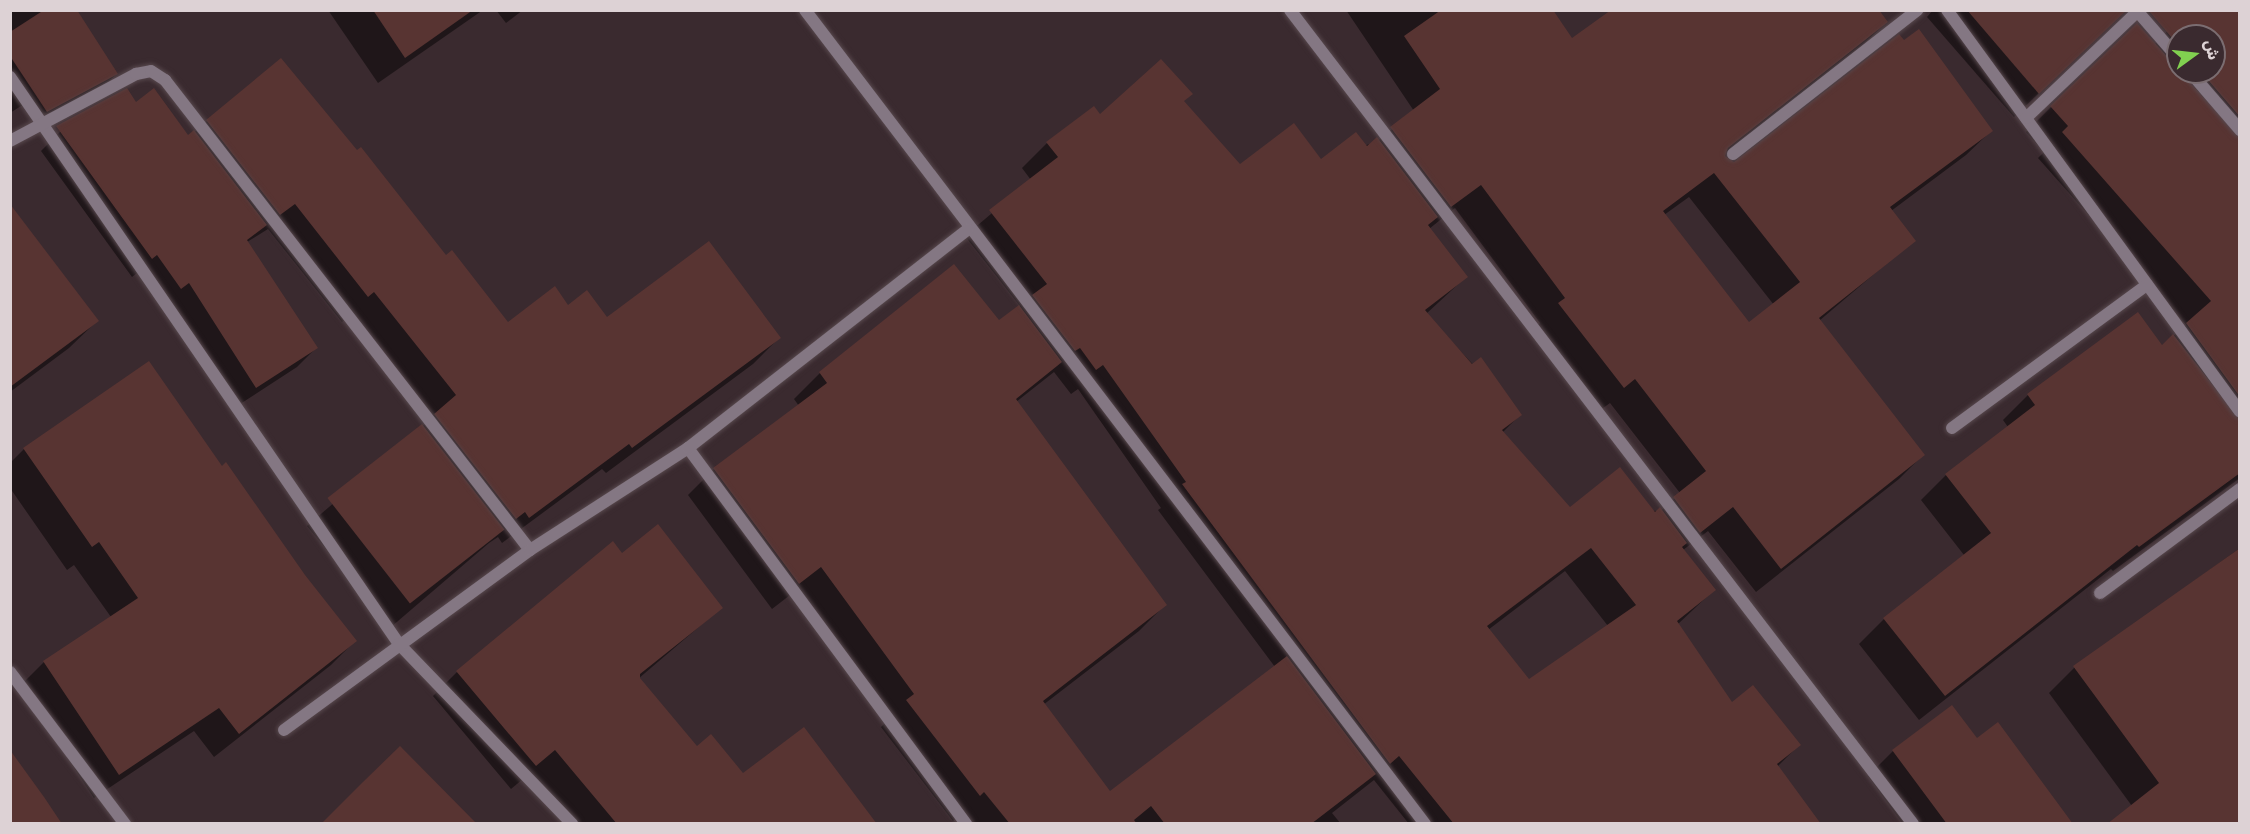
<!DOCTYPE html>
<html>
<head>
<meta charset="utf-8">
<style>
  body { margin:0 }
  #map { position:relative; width:2250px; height:834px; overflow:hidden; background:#3a2a2f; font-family:Rubik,Vazirmatn,sans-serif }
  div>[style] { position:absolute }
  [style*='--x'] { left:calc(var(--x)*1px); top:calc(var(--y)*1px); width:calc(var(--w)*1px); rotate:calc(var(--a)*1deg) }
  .shadow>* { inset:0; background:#0007 }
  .building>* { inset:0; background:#583432; transform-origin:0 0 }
  .roads { filter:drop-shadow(0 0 2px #57484d) drop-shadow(0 0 2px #57484d) }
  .street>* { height:12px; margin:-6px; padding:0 6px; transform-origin:6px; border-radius:6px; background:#847783 }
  span { translate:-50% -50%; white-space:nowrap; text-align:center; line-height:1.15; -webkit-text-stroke:4.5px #3a2a2f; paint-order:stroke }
  .frame { position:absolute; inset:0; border:12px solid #ddd2d5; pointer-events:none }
  .north { position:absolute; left:2166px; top:24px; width:60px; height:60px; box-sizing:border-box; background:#3a2a2f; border:2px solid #7b6d71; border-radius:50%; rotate:75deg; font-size:16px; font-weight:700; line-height:24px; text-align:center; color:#ddd2d5 }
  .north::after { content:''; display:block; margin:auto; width:21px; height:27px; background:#81d050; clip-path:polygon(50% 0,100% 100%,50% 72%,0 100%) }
</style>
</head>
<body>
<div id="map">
  <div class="shadow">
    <i style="clip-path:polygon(10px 10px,75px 10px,116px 74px,90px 101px,48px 122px,32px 99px,10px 113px)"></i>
    <i style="clip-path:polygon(328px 10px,483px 10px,378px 83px)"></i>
    <i style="clip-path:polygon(496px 10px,523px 10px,506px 23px)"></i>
    <i style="clip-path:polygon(evenodd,1346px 10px,1552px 10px,1572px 40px,1886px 22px,1862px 46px,1723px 155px,1729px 163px,1991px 131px,1966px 155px,1891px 211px,1914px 240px,1819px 321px,1923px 455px,1899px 479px,1756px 592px,1708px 531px,1683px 550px,1714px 590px,1677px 625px,1732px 704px,1799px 745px,1777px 767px,1819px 824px,1409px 824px,1374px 780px,1332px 813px,1341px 824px,963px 824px,958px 817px,953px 821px,881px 727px,888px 720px,794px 592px,772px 609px,688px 495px,714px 469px,799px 406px,794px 399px,820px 373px,954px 266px,998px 323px,1020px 306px,965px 236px,1031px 180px,1022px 168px,1047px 143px,1100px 116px,1183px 102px,1240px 166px,1321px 161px,1378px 141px,1414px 111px,1346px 10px,1689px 197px,1774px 305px,1749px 324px,1664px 215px,1689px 197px,1346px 10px,1455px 208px,1540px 323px,1535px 328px,1599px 411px,1610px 403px,1680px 493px,1661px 511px,1570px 509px,1503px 432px,1520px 415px,1426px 314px,1466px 277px,1429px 229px,1455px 208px,1346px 10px,1054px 372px,1071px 394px,1078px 389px,1161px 508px,1158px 510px,1275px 667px,1110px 793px,1043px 705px,1139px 631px,1165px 605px,1016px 402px,1054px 372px,1346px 10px,1565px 571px,1608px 626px,1529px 681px,1488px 630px,1565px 571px)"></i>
    <i style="clip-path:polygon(1933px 10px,2126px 10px,2014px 117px,1927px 17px)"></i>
    <i style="clip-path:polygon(evenodd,2188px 10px,2240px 10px,2240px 478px,2113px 571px,2111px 569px,1919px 720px,1859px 644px,1884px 619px,1964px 555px,1921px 500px,1946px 475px,2008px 427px,2003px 420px,2028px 395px,2137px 314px,2161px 347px,2186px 325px,2038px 158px,2044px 152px,2026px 132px,2051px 107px,2154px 45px,2188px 10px,2178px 36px,2214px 36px,2214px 72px,2178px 72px,2178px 36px)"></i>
    <i style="clip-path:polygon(135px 104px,188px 138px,207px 121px,446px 257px,508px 324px,568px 307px,606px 319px,779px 338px,753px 364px,606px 473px,602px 469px,502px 543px,498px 537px,489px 543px,391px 627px,307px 526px,430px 420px,348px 317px,342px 322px,268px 229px,247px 242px,316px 348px,297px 367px,237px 406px,137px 273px,132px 277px,41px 151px,60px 132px)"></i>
    <i style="clip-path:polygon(10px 207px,97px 321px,69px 348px,10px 392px)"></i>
    <i style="clip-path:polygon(24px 449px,221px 468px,355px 641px,331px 665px,214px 757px,194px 731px,94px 798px,20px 686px,44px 662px,111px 617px,74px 565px,67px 570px,10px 488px,10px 463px)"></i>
    <i style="clip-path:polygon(2240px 548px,2240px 824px,2132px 806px,2049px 693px,2074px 668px)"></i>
    <i style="clip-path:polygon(622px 555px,721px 608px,638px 679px,697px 748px,743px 775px,865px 824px,573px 824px,530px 773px,511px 789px,433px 696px,457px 672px)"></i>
    <i style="clip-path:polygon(1977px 740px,2071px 824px,1903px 824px,1868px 776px,1893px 751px)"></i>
  </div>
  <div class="building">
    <i style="clip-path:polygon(44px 10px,77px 10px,118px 74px,47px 112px,10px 56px,10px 32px)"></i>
    <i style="clip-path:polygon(373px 10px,473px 10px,405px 58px)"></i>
    <i style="clip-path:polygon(evenodd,1441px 10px,1553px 10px,1572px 38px,1611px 10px,1879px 10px,1888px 22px,1728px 148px,1725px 156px,1734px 162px,1899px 34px,1904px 40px,1919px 29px,1993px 131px,1890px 207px,1916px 241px,1819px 318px,1925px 455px,1781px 569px,1733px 507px,1700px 533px,1673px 497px,1706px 471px,1635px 379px,1624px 388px,1558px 303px,1565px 298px,1481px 185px,1451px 207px,1390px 127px,1440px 89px,1404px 36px,1441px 10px,1714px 173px,1800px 282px,1749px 322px,1663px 211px,1714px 173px)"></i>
    <i style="clip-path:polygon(1967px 10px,2127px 10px,2039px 94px)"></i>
    <i style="clip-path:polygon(2148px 10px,2240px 10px,2240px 117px,2201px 72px,2214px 72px,2214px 36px,2178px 36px,2178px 45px)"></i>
    <i style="clip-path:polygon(2137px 23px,2240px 138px,2240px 397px,2186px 323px,2211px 301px,2062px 132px,2068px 126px,2050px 106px)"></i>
    <i style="clip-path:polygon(281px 58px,357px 150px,361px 147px,446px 255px,452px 250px,508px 322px,555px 286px,568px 305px,587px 290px,607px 317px,709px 241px,781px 338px,632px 448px,629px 444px,529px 518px,525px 512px,516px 519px,434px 414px,456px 395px,374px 292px,368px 297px,295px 204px,280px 215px,206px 120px)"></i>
    <i style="clip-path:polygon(evenodd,1161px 59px,1193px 94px,1184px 101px,1240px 164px,1294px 123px,1321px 159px,1356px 132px,1367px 146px,1377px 137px,1438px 217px,1428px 225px,1468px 277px,1425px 310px,1472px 364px,1481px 357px,1522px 415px,1502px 430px,1570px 507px,1620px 467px,1655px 512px,1660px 507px,1687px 543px,1682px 547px,1716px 590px,1677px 621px,1732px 702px,1753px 685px,1801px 745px,1777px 764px,1821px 824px,1454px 824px,1399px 756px,1390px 764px,1182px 484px,1186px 482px,1103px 365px,1096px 370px,1080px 348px,1075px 351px,1032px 295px,1047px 284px,989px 210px,1058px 157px,1046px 142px,1094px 106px,1100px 114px,1161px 59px,1591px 548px,1636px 605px,1529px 679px,1487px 626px,1591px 548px)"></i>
    <i style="clip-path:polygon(127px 88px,136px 102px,154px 88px,188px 135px,194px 130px,267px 225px,247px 240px,318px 348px,256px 388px,189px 283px,181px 289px,157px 255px,152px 259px,56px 126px)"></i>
    <i style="clip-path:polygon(10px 204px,99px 321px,10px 387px)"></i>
    <i style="clip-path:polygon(954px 264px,999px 320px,1019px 305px,1062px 362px,1016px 399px,1167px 605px,1043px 701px,1110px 791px,1287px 656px,1376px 774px,1311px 824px,1165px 824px,1151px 806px,1134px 820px,1137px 824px,1010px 824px,984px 792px,980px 796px,906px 700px,914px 694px,821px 567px,799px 584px,713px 468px,827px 383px,819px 372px)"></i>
    <i style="clip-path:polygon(2138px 312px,2162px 345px,2173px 334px,2240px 420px,2240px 473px,2139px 547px,2137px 545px,1945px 696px,1883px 618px,1991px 533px,1945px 474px,2035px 405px,2027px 394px)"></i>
    <i style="clip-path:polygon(149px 361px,222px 466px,226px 462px,305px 575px,357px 641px,239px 734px,219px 708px,119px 775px,43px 661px,138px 598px,99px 542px,92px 547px,23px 448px)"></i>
    <i style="left:422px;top:424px;width:134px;height:120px;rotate:52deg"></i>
    <i style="clip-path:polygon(658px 524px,723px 608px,640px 674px,640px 678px,697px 746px,711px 734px,743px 773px,804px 727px,877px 824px,617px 824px,555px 750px,536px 766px,456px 671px,613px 541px,622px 553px)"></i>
    <i style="clip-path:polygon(2240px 548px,2240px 824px,2107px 824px,2159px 783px,2073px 666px)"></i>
    <i style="clip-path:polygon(1952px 705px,1977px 738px,1998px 722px,2073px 824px,1947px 824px,1892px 750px)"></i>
    <i style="clip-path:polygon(400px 746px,477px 824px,321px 824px,362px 783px)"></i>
    <i style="clip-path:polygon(10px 750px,44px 797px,62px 824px,10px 824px)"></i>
  </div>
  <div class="roads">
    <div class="street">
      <i style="--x:805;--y:10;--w:1023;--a:52.7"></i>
      <i style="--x:1290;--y:10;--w:1025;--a:52.57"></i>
      <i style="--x:1947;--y:10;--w:497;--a:53.9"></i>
      <i style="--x:2138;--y:12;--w:61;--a:49"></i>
      <i style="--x:2190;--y:72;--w:77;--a:49.2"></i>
      <i style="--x:10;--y:77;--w:688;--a:55.55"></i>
      <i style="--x:399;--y:644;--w:250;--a:46.1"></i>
      <i style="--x:2026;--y:118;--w:156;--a:-43.7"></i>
      <i style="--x:10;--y:141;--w:143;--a:-28"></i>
      <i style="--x:136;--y:74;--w:15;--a:-11"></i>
      <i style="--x:151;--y:71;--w:17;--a:33"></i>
      <i style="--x:165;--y:80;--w:595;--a:52.17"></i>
      <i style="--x:1733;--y:154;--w:234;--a:-38"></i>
      <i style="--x:1952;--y:428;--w:242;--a:-36.3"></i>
      <i style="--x:688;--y:448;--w:468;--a:53.5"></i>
      <i style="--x:2100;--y:593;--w:174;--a:-36.6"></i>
      <i style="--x:10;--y:672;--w:191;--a:52.9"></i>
      <i style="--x:284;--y:730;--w:305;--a:-36.2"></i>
      <i style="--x:530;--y:550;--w:188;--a:-32.8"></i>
      <i style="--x:688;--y:448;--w:355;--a:-38"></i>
    </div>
  </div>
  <div class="frame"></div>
  <div class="north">ش</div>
</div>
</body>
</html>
